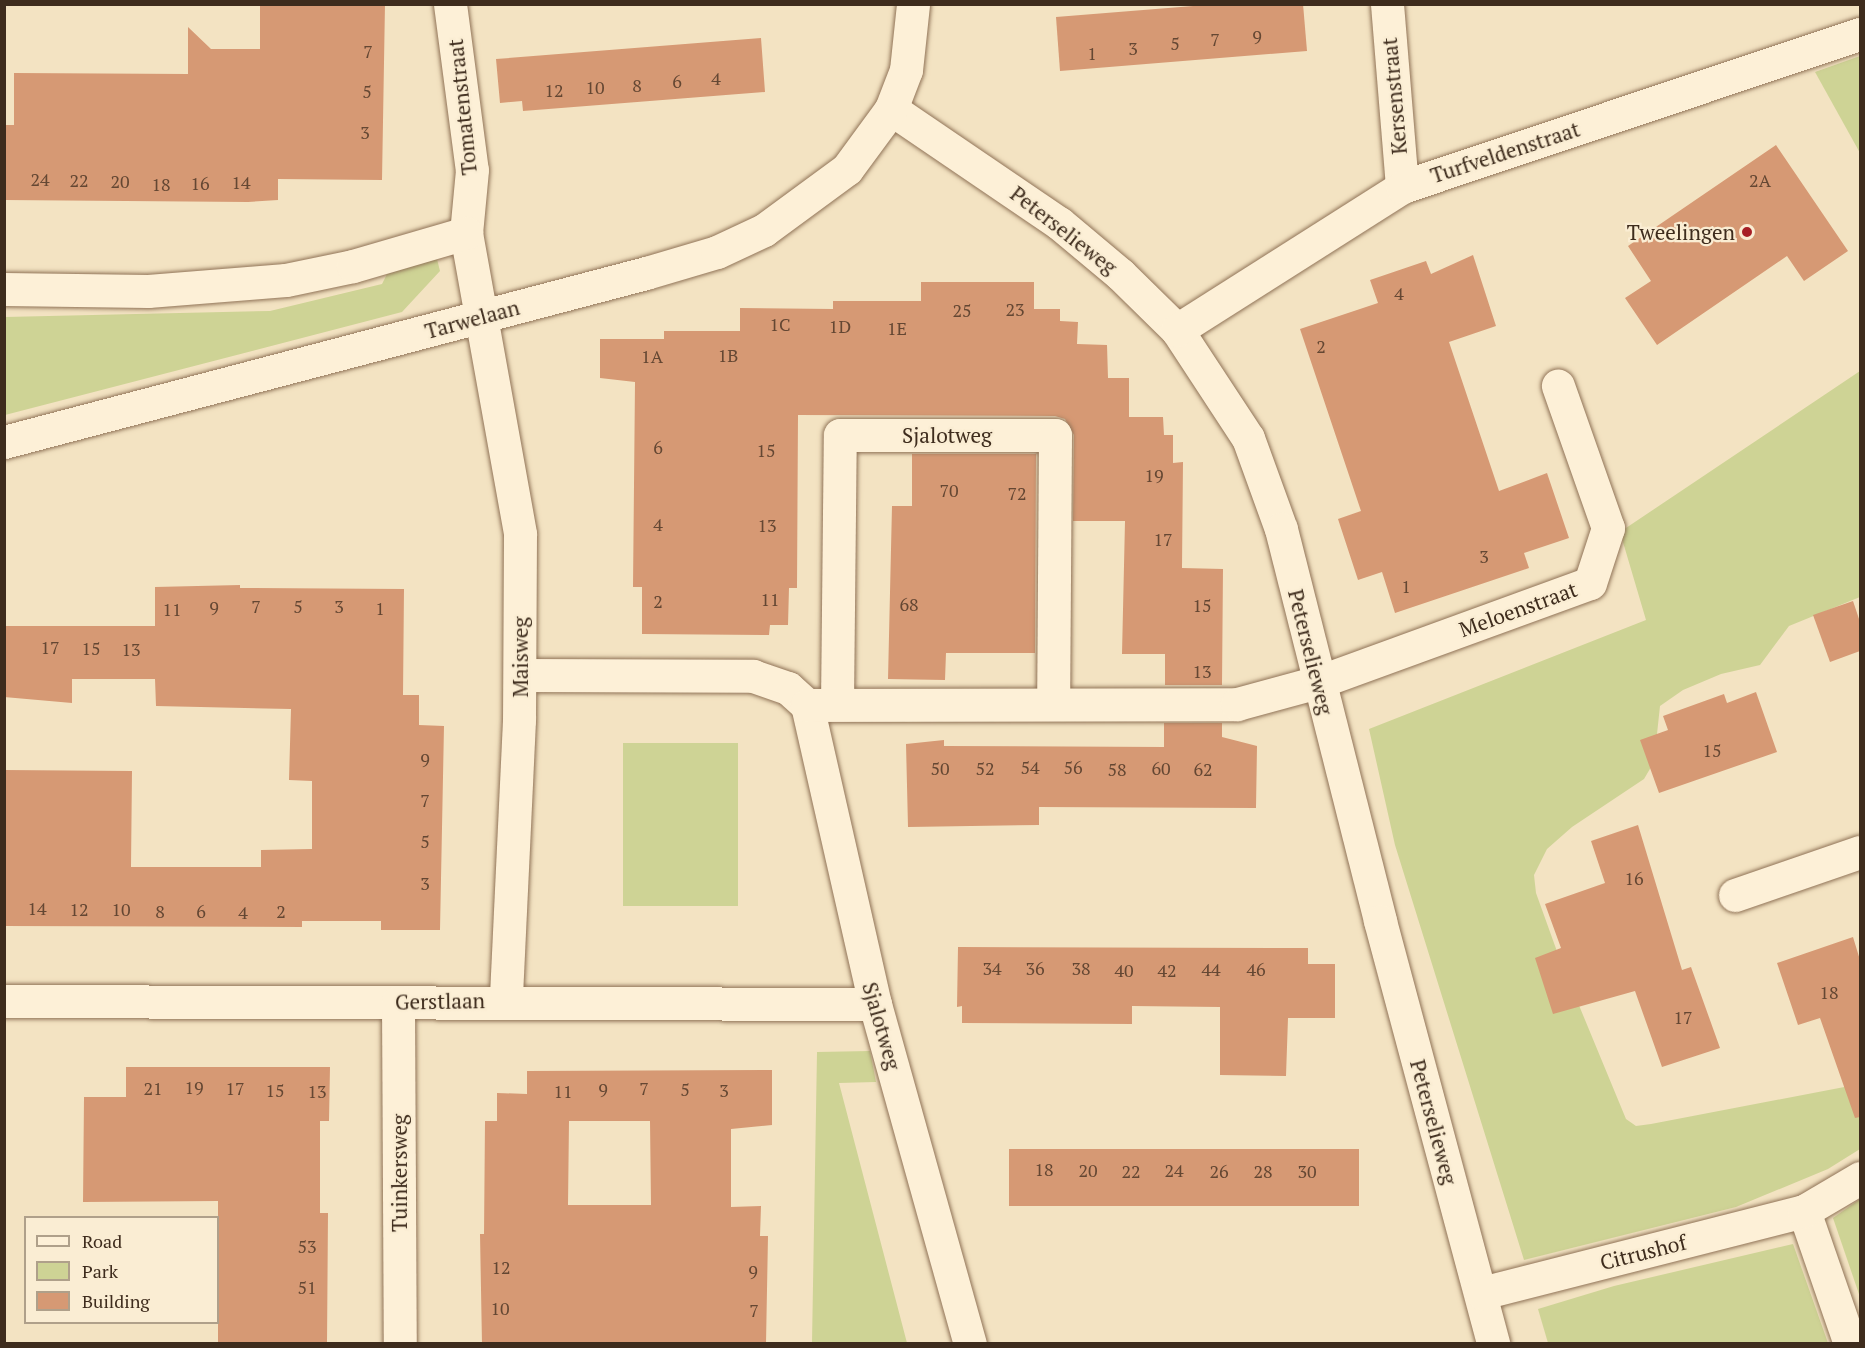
<!DOCTYPE html>
<html>
<head>
<meta charset="utf-8">
<style>
  body { margin:0 }
  #map { position:relative; width:1865px; height:1348px; overflow:hidden; background:#f3e3c2; font-family:"PT Serif",serif }
  div>[style] { position:absolute }
  [style*='--x'] { left:calc(var(--x)*1px); top:calc(var(--y)*1px); width:calc(var(--w)*1px); rotate:calc(var(--a)*1deg) }
  .green>* { inset:0; background:#ced395; transform-origin:0 0 }
  .building>* { inset:0; background:#d69974; transform-origin:0 0 }
  .roads { filter:drop-shadow(0 0 2px #907357) drop-shadow(0 0 2px #907357) }
  .minor>* { height:33px; margin:-16.5px; padding:0 16.5px; transform-origin:16.5px; border-radius:16.5px; background:#fdf0d7 }
  .dots>* { width:16px; height:16px; translate:-50% -50%; box-sizing:border-box; border:3px solid #faedd3; border-radius:50% }
  span { translate:-50% -50%; white-space:nowrap; text-align:center; line-height:1.15; -webkit-text-stroke:4.5px #faedd3; paint-order:stroke }
  .number-label { font-size:18px; color:#644733 }
  .number-label span { -webkit-text-stroke-width:0 }
  .street-label { font-size:21px; color:#3e2c1d }
  .poi-label { font-size:21px; color:#3e2c1d }
  .right { translate:-100% -50%; text-align:right }
  .frame { position:absolute; inset:0; border:6px solid #3e2c1d; pointer-events:none }
  .legend { position:absolute; left:24px; top:1216px; width:195px; height:108px; box-sizing:border-box; background:#faedd3; border:2px solid #afa08a; margin:0; padding:8px 10px; list-style:none; font-size:18px; color:#3e2c1d }
  .legend li { display:flex; align-items:center; gap:12px; height:30px }
  .legend b { width:30px; border:2px solid #afa08a }
</style>
</head>
<body>
<div id="map">
  <div class="green">
    <i style="clip-path:polygon(1860px 56px,1860px 153px,1815px 72px)"></i>
    <i style="clip-path:polygon(437px 259px,440px 271px,402px 312px,5px 415px,5px 317px,270px 311px,382px 284px,387px 274px)"></i>
    <i style="clip-path:polygon(1860px 371px,1860px 597px,1789px 626px,1760px 665px,1721px 674px,1683px 690px,1660px 706px,1654px 762px,1644px 779px,1572px 827px,1547px 849px,1534px 875px,1536px 893px,1559px 957px,1626px 1119px,1636px 1126px,1651px 1124px,1860px 1084px,1860px 1149px,1828px 1169px,1736px 1207px,1524px 1260px,1395px 845px,1369px 729px,1646px 620px,1620px 532px)"></i>
    <i style="left:738px;top:743px;width:163px;height:115px;rotate:90deg"></i>
    <i style="clip-path:polygon(870px 1051px,876px 1082px,839px 1083px,907px 1343px,812px 1343px,817px 1052px)"></i>
    <i style="clip-path:polygon(1860px 1199px,1860px 1297px,1833px 1218px)"></i>
    <i style="clip-path:polygon(1793px 1244px,1828px 1343px,1548px 1343px,1538px 1309px,1614px 1286px)"></i>
  </div>
  <div class="building">
    <i style="clip-path:polygon(260px 4px,385px 4px,382px 180px,278px 179px,278px 200px,248px 202px,4px 200px,4px 125px,14px 125px,14px 73px,188px 74px,188px 27px,211px 49px,260px 49px)"></i>
    <i style="clip-path:polygon(1218px 4px,1303px 4px,1307px 51px,1060px 71px,1056px 17px)"></i>
    <i style="clip-path:polygon(761px 38px,765px 92px,523px 111px,522px 101px,500px 103px,496px 59px)"></i>
    <i style="clip-path:polygon(1776px 145px,1848px 251px,1804px 281px,1787px 256px,1657px 345px,1625px 298px,1651px 281px,1628px 246px)"></i>
    <i style="clip-path:polygon(1473px 255px,1496px 326px,1449px 342px,1499px 491px,1547px 473px,1569px 538px,1524px 553px,1529px 568px,1395px 613px,1382px 572px,1358px 580px,1338px 519px,1361px 511px,1300px 329px,1378px 303px,1370px 280px,1426px 261px,1431px 274px)"></i>
    <i style="clip-path:polygon(921px 282px,1034px 282px,1034px 309px,1060px 309px,1060px 321px,1078px 322px,1077px 344px,1107px 345px,1108px 378px,1129px 378px,1129px 417px,1163px 417px,1164px 435px,1173px 435px,1173px 463px,1183px 462px,1182px 568px,1223px 569px,1222px 685px,1165px 685px,1165px 654px,1122px 654px,1125px 521px,1073px 521px,1074px 435px,1065px 419px,1055px 416px,798px 415px,797px 588px,789px 588px,788px 625px,770px 625px,769px 635px,642px 634px,642px 587px,633px 587px,635px 382px,600px 378px,600px 339px,664px 339px,664px 331px,740px 331px,740px 308px,833px 309px,833px 301px,921px 301px)"></i>
    <i style="clip-path:polygon(912px 454px,1036px 454px,1035px 653px,946px 653px,945px 680px,888px 679px,892px 506px,912px 506px)"></i>
    <i style="clip-path:polygon(240px 585px,240px 588px,404px 589px,403px 695px,419px 695px,419px 725px,444px 726px,440px 930px,381px 930px,381px 921px,302px 921px,302px 927px,4px 926px,4px 770px,132px 771px,131px 867px,261px 867px,261px 850px,312px 849px,312px 781px,289px 780px,291px 709px,156px 706px,155px 679px,72px 679px,72px 703px,4px 697px,4px 626px,155px 626px,155px 587px)"></i>
    <i style="clip-path:polygon(1853px 601px,1860px 622px,1860px 651px,1830px 662px,1813px 615px)"></i>
    <i style="clip-path:polygon(1756px 692px,1777px 752px,1659px 793px,1640px 740px,1668px 730px,1663px 716px,1724px 694px,1727px 703px)"></i>
    <i style="clip-path:polygon(1164px 723px,1222px 723px,1222px 737px,1257px 746px,1256px 808px,1039px 807px,1039px 825px,908px 827px,906px 744px,944px 740px,944px 746px,1164px 747px)"></i>
    <i style="clip-path:polygon(1638px 825px,1682px 970px,1691px 967px,1720px 1048px,1662px 1067px,1635px 991px,1553px 1014px,1535px 958px,1561px 948px,1545px 904px,1605px 883px,1591px 841px)"></i>
    <i style="clip-path:polygon(1853px 937px,1860px 960px,1860px 1117px,1855px 1118px,1820px 1018px,1798px 1025px,1777px 963px)"></i>
    <i style="clip-path:polygon(958px 947px,1308px 948px,1308px 964px,1335px 964px,1335px 1018px,1288px 1018px,1286px 1076px,1220px 1075px,1220px 1007px,1132px 1006px,1132px 1024px,962px 1023px,962px 1006px,957px 1007px)"></i>
    <i style="clip-path:polygon(126px 1067px,330px 1067px,329px 1121px,320px 1121px,320px 1213px,328px 1213px,327px 1344px,218px 1344px,218px 1201px,83px 1202px,84px 1097px,126px 1097px)"></i>
    <i style="clip-path:polygon(evenodd,772px 1070px,772px 1125px,731px 1129px,731px 1207px,761px 1206px,760px 1236px,768px 1236px,766px 1344px,482px 1344px,480px 1234px,484px 1234px,485px 1121px,497px 1121px,497px 1093px,527px 1094px,527px 1071px,772px 1070px,569px 1121px,650px 1121px,651px 1205px,568px 1205px,569px 1121px)"></i>
    <i style="left:1009px;top:1149px;width:350px;height:57px"></i>
  </div>
  <div class="roads">
    <div class="minor">
      <i style="--x:450;--y:4;--w:167;--a:82.5"></i>
      <i style="--x:472;--y:170;--w:63;--a:95.4"></i>
      <i style="--x:466;--y:233;--w:306;--a:79.8"></i>
      <i style="--x:520;--y:534;--w:186;--a:90.3"></i>
      <i style="--x:519;--y:720;--w:280;--a:92.7"></i>
      <i style="--x:1387;--y:4;--w:184;--a:85.3"></i>
      <i style="--x:891;--y:109;--w:203;--a:34.2"></i>
      <i style="--x:1059;--y:223;--w:80;--a:39.9"></i>
      <i style="--x:1120;--y:274;--w:80;--a:44.5"></i>
      <i style="--x:1177;--y:330;--w:129;--a:56.7"></i>
      <i style="--x:1248;--y:438;--w:97;--a:70.1"></i>
      <i style="--x:1281;--y:529;--w:404;--a:75.8"></i>
      <i style="--x:1380;--y:921;--w:438;--a:75"></i>
      <i style="--x:4;--y:289;--w:144;--a:0.8"></i>
      <i style="--x:148;--y:291;--w:138;--a:-4.6"></i>
      <i style="--x:286;--y:280;--w:68;--a:-11.8"></i>
      <i style="--x:353;--y:266;--w:118;--a:-16.3"></i>
      <i style="--x:1177;--y:330;--w:267;--a:-32.4"></i>
      <i style="--x:1402;--y:187;--w:483;--a:-18.5"></i>
      <i style="--x:4;--y:442;--w:664;--a:-14.75"></i>
      <i style="--x:646;--y:273;--w:74;--a:-16.5"></i>
      <i style="--x:717;--y:252;--w:52;--a:-25.1"></i>
      <i style="--x:764;--y:230;--w:103;--a:-36.3"></i>
      <i style="--x:847;--y:169;--w:74;--a:-53.7"></i>
      <i style="--x:891;--y:109;--w:42;--a:-69"></i>
      <i style="--x:906;--y:70;--w:66;--a:-83.9"></i>
      <i style="--x:520;--y:675;--w:233;--a:0.2"></i>
      <i style="--x:753;--y:676;--w:37;--a:19"></i>
      <i style="--x:788;--y:688;--w:25;--a:42"></i>
      <i style="--x:807;--y:705;--w:307;--a:77.2"></i>
      <i style="--x:875;--y:1004;--w:353;--a:74.4"></i>
      <i style="--x:837;--y:704;--w:269;--a:-89.4"></i>
      <i style="--x:840;--y:435;--w:215;--a:0"></i>
      <i style="--x:1055;--y:435;--w:269;--a:90.4"></i>
      <i style="--x:807;--y:705;--w:430;--a:-0.1"></i>
      <i style="--x:1237;--y:704;--w:84;--a:-15.2"></i>
      <i style="--x:1318;--y:682;--w:289;--a:-20"></i>
      <i style="--x:1590;--y:583;--w:58;--a:-71.9"></i>
      <i style="--x:1608;--y:528;--w:151;--a:-109.4"></i>
      <i style="--x:1735;--y:895;--w:132;--a:-19"></i>
      <i style="--x:4;--y:1001;--w:871;--a:0.2"></i>
      <i style="--x:398;--y:1002;--w:342;--a:89.7"></i>
      <i style="--x:1804;--y:1211;--w:141;--a:70.9"></i>
      <i style="--x:1482;--y:1293;--w:332;--a:-14.3"></i>
      <i style="--x:1804;--y:1211;--w:65;--a:-30.5"></i>
    </div>
  </div>
  <div class="dots">
    <i style="left:1747px;top:232px;background:#a71f25"></i>
  </div>
  <div class="number-label">
    <span style="left:1257px;top:36px">9</span>
    <span style="left:1215px;top:39px">7</span>
    <span style="left:1175px;top:43px">5</span>
    <span style="left:1133px;top:48px">3</span>
    <span style="left:368px;top:51px">7</span>
    <span style="left:1092px;top:53px">1</span>
    <span style="left:716px;top:78px">4</span>
    <span style="left:677px;top:81px">6</span>
    <span style="left:637px;top:85px">8</span>
    <span style="left:595px;top:87px">10</span>
    <span style="left:554px;top:90px">12</span>
    <span style="left:367px;top:91px">5</span>
    <span style="left:365px;top:132px">3</span>
    <span style="left:40px;top:179px">24</span>
    <span style="left:79px;top:180px">22</span>
    <span style="left:1760px;top:180px">2A</span>
    <span style="left:120px;top:181px">20</span>
    <span style="left:241px;top:182px">14</span>
    <span style="left:200px;top:183px">16</span>
    <span style="left:161px;top:184px">18</span>
    <span style="left:1399px;top:293px">4</span>
    <span style="left:1015px;top:309px">23</span>
    <span style="left:962px;top:310px">25</span>
    <span style="left:780px;top:324px">1C</span>
    <span style="left:840px;top:326px">1D</span>
    <span style="left:897px;top:328px">1E</span>
    <span style="left:1321px;top:346px">2</span>
    <span style="left:728px;top:355px">1B</span>
    <span style="left:652px;top:356px">1A</span>
    <span style="left:658px;top:447px">6</span>
    <span style="left:766px;top:450px">15</span>
    <span style="left:1154px;top:475px">19</span>
    <span style="left:949px;top:490px">70</span>
    <span style="left:1017px;top:493px">72</span>
    <span style="left:658px;top:524px">4</span>
    <span style="left:767px;top:525px">13</span>
    <span style="left:1163px;top:539px">17</span>
    <span style="left:1484px;top:556px">3</span>
    <span style="left:1406px;top:586px">1</span>
    <span style="left:770px;top:599px">11</span>
    <span style="left:658px;top:601px">2</span>
    <span style="left:909px;top:604px">68</span>
    <span style="left:1202px;top:605px">15</span>
    <span style="left:256px;top:606px">7</span>
    <span style="left:298px;top:606px">5</span>
    <span style="left:339px;top:606px">3</span>
    <span style="left:214px;top:607px">9</span>
    <span style="left:380px;top:608px">1</span>
    <span style="left:172px;top:609px">11</span>
    <span style="left:50px;top:647px">17</span>
    <span style="left:91px;top:648px">15</span>
    <span style="left:131px;top:649px">13</span>
    <span style="left:1202px;top:671px">13</span>
    <span style="left:1712px;top:750px">15</span>
    <span style="left:425px;top:759px">9</span>
    <span style="left:1030px;top:767px">54</span>
    <span style="left:1073px;top:767px">56</span>
    <span style="left:940px;top:768px">50</span>
    <span style="left:985px;top:768px">52</span>
    <span style="left:1161px;top:768px">60</span>
    <span style="left:1117px;top:769px">58</span>
    <span style="left:1203px;top:769px">62</span>
    <span style="left:425px;top:800px">7</span>
    <span style="left:425px;top:841px">5</span>
    <span style="left:1634px;top:878px">16</span>
    <span style="left:425px;top:883px">3</span>
    <span style="left:37px;top:908px">14</span>
    <span style="left:79px;top:909px">12</span>
    <span style="left:121px;top:909px">10</span>
    <span style="left:160px;top:911px">8</span>
    <span style="left:201px;top:911px">6</span>
    <span style="left:281px;top:911px">2</span>
    <span style="left:243px;top:912px">4</span>
    <span style="left:992px;top:968px">34</span>
    <span style="left:1035px;top:968px">36</span>
    <span style="left:1081px;top:968px">38</span>
    <span style="left:1211px;top:969px">44</span>
    <span style="left:1256px;top:969px">46</span>
    <span style="left:1124px;top:970px">40</span>
    <span style="left:1167px;top:970px">42</span>
    <span style="left:1829px;top:992px">18</span>
    <span style="left:1683px;top:1017px">17</span>
    <span style="left:194px;top:1087px">19</span>
    <span style="left:153px;top:1088px">21</span>
    <span style="left:235px;top:1088px">17</span>
    <span style="left:644px;top:1088px">7</span>
    <span style="left:603px;top:1089px">9</span>
    <span style="left:685px;top:1089px">5</span>
    <span style="left:275px;top:1090px">15</span>
    <span style="left:724px;top:1090px">3</span>
    <span style="left:317px;top:1091px">13</span>
    <span style="left:563px;top:1091px">11</span>
    <span style="left:1044px;top:1169px">18</span>
    <span style="left:1088px;top:1170px">20</span>
    <span style="left:1174px;top:1170px">24</span>
    <span style="left:1131px;top:1171px">22</span>
    <span style="left:1219px;top:1171px">26</span>
    <span style="left:1263px;top:1171px">28</span>
    <span style="left:1307px;top:1171px">30</span>
    <span style="left:307px;top:1246px">53</span>
    <span style="left:501px;top:1267px">12</span>
    <span style="left:753px;top:1271px">9</span>
    <span style="left:307px;top:1287px">51</span>
    <span style="left:500px;top:1308px">10</span>
    <span style="left:754px;top:1310px">7</span>
  </div>
  <div class="street-label">
    <span style="left:1394px;top:96px;rotate:-95deg">Kersenstraat</span>
    <span style="left:462px;top:107px;rotate:-96deg">Tomatenstraat</span>
    <span style="left:1505px;top:152px;rotate:-18deg">Turfveldenstraat</span>
    <span style="left:1064px;top:230px;rotate:38deg">Peterselieweg</span>
    <span style="left:472px;top:319px;rotate:-15deg">Tarwelaan</span>
    <span style="left:947px;top:435px">Sjalotweg</span>
    <span style="left:1518px;top:609px;rotate:-20deg">Meloenstraat</span>
    <span style="left:1311px;top:652px;rotate:76deg">Peterselieweg</span>
    <span style="left:520px;top:657px;rotate:-90deg">Maisweg</span>
    <span style="left:440px;top:1001px;rotate:-1deg">Gerstlaan</span>
    <span style="left:882px;top:1026px;rotate:74deg">Sjalotweg</span>
    <span style="left:1434px;top:1122px;rotate:75deg">Peterselieweg</span>
    <span style="left:399px;top:1173px;rotate:-90deg">Tuinkersweg</span>
    <span style="left:1643px;top:1252px;rotate:-14deg">Citrushof</span>
  </div>
  <div class="poi-label">
    <span class="right" style="left:1735px;top:232px">Tweelingen</span>
  </div>
  <div class="frame"></div>
  <ul class="legend">
  <li><b style="height:8px;background:#fdf0d7"></b>Road</li>
  <li><b style="height:16px;background:#ced395"></b>Park</li>
  <li><b style="height:16px;background:#d69974"></b>Building</li>
  </ul>
</div>
</body>
</html>
